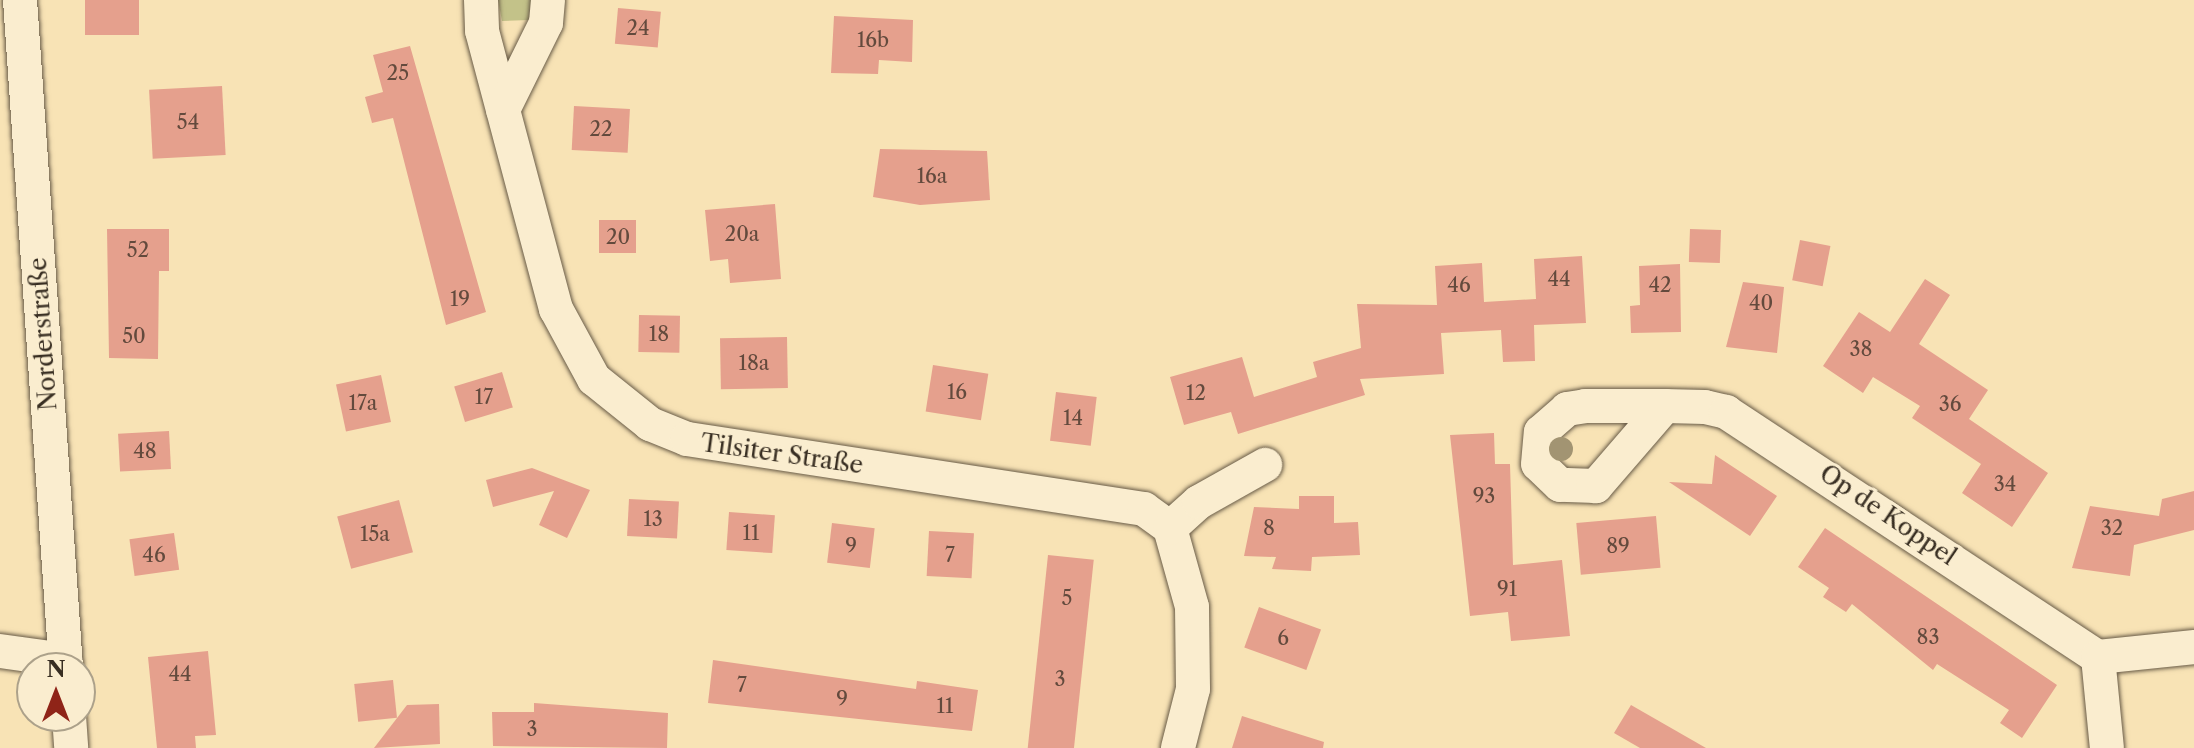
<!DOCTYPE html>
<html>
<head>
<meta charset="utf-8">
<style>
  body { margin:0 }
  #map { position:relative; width:2194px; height:748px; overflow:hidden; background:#f8e3b5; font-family:"Libre Caslon Text",serif }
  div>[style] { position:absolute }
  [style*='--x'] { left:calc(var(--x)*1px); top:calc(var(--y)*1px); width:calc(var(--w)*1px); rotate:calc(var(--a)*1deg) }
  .green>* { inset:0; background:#c3c289 }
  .building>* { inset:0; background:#e5a08d; transform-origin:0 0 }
  .roads { filter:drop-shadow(0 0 2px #685b47) drop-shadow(0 0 2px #685b47) }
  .minor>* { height:34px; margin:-17px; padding:0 17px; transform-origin:17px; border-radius:17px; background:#faedcf }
  .trees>* { width:24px; height:24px; margin:-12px; border-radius:50%; background:#a29472 }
  span { translate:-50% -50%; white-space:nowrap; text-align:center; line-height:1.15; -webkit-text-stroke:6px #faedcf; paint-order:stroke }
  .number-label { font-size:20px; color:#634a3d }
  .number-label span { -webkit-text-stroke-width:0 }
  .street-label { font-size:24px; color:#382e22 }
  .north { position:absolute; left:16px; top:652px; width:80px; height:80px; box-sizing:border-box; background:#faedcf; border:2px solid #aca18a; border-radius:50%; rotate:0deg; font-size:22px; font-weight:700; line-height:32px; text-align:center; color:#382e22 }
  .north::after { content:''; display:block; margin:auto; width:28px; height:36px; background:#8f2418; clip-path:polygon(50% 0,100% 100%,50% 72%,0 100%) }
</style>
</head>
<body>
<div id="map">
  <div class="green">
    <i style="clip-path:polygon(498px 0,531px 0,529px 20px,502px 21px)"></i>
  </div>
  <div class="building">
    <i style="left:85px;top:0;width:54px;height:35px"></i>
    <i style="left:618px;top:8px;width:43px;height:36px;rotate:5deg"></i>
    <i style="clip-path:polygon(834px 16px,913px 20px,912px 62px,879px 60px,878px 74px,831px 73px)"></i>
    <i style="clip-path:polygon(410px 46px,486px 312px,446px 325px,393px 118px,372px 123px,365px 97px,383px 92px,373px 55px)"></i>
    <i style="left:222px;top:86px;width:69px;height:73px;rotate:87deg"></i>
    <i style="left:574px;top:106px;width:56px;height:44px;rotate:3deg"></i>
    <i style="clip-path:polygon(880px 149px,987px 151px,990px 200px,920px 205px,873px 197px)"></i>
    <i style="clip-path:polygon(775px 204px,781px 279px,730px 283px,728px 259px,710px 261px,705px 210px)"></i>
    <i style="left:599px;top:220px;width:37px;height:33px"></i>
    <i style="clip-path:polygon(107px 229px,169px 229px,169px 271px,159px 271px,158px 359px,109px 358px)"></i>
    <i style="left:1690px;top:229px;width:31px;height:33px;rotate:2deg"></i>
    <i style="left:1800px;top:240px;width:31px;height:41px;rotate:11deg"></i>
    <i style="clip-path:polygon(1582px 256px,1586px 323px,1534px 325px,1535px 361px,1503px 362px,1501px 330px,1441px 333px,1444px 374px,1360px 379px,1365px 395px,1238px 434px,1231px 412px,1184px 425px,1170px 377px,1242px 357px,1254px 397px,1317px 377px,1313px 362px,1361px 348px,1357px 304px,1437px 305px,1435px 266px,1482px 263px,1484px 302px,1536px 299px,1534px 259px)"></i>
    <i style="clip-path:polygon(1680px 264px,1681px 332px,1631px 333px,1630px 306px,1640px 305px,1639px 266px)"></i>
    <i style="clip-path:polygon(1925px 279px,1950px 295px,1919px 344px,1988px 390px,1969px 419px,2048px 473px,2012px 527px,1962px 493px,1981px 464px,1912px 418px,1920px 406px,1873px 377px,1863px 393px,1823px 366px,1859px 312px,1890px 332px)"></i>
    <i style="clip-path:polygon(1743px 282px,1784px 287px,1777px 353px,1726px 347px)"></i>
    <i style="left:639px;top:315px;width:41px;height:37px;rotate:1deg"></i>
    <i style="left:787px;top:337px;width:51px;height:67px;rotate:89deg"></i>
    <i style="left:933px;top:365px;width:56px;height:47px;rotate:9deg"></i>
    <i style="left:502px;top:372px;width:37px;height:50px;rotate:73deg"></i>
    <i style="left:381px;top:375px;width:48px;height:46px;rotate:78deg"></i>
    <i style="left:1056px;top:392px;width:41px;height:49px;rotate:7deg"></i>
    <i style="left:169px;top:431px;width:38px;height:51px;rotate:87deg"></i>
    <i style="clip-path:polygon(1494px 433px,1495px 464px,1510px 464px,1513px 565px,1562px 560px,1570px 636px,1511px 641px,1508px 612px,1470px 616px,1450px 435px)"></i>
    <i style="clip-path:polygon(1715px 455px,1777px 496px,1750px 536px,1669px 482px,1712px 484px)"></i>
    <i style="clip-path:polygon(532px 468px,590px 490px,567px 538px,539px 525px,554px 491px,493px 507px,486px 480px)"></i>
    <i style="clip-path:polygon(2194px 491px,2194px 530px,2134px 545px,2130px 576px,2072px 568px,2090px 506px,2159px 516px,2162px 499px)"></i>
    <i style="clip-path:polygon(1299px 496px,1334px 496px,1334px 523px,1358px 522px,1360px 555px,1312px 557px,1311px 571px,1272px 569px,1276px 557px,1244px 556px,1254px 507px,1299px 509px)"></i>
    <i style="left:629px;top:499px;width:50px;height:37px;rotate:3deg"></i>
    <i style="left:399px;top:500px;width:54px;height:64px;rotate:75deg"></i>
    <i style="left:729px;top:512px;width:46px;height:38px;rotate:4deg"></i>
    <i style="left:1656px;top:516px;width:52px;height:80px;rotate:85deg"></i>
    <i style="left:832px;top:523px;width:43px;height:40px;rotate:7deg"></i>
    <i style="clip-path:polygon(1825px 528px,2057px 685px,2022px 738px,2000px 723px,2009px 710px,1937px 664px,1933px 670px,1852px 604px,1846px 612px,1823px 597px,1829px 588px,1798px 567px)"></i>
    <i style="left:929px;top:531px;width:45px;height:45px;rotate:3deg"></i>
    <i style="left:174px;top:533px;width:37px;height:45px;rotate:82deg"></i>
    <i style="left:1048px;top:555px;width:46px;height:194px;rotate:6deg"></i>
    <i style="left:1259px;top:607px;width:66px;height:43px;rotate:20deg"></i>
    <i style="clip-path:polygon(208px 651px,216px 735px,195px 736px,196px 748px,157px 748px,148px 657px)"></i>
    <i style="clip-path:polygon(713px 660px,916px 689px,917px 681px,978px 690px,972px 731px,708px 703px)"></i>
    <i style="left:393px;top:680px;width:38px;height:39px;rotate:84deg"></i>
    <i style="clip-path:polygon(534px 703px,668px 713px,667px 748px,493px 746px,492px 712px,534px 712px)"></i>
    <i style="clip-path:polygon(439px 704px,440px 744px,374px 748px,407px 705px)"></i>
    <i style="clip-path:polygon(1631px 705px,1706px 748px,1640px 748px,1614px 733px)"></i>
    <i style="clip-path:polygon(1242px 716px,1324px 742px,1323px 748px,1232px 748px)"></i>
  </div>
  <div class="roads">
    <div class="minor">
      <i style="--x:20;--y:0;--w:670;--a:86.06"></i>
      <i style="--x:481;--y:0;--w:31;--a:88"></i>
      <i style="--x:482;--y:31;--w:288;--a:75.1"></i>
      <i style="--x:556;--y:309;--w:80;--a:61.5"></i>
      <i style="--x:594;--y:379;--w:72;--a:38.8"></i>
      <i style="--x:650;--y:424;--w:40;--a:22"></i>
      <i style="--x:687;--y:439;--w:462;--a:8.7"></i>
      <i style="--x:1144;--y:509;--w:32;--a:36"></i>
      <i style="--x:1170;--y:528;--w:82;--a:74.4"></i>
      <i style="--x:1192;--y:607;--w:82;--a:89.3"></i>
      <i style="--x:1193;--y:689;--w:61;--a:104.3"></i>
      <i style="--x:503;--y:110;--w:97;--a:-63.7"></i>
      <i style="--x:546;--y:23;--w:23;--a:-85"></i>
      <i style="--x:1665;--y:406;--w:106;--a:130.8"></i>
      <i style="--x:1596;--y:486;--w:36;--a:-178"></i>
      <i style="--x:1560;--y:485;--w:30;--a:-136"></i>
      <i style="--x:1538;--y:464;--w:32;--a:-85"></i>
      <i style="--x:1541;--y:432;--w:35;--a:-41"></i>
      <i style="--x:1567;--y:409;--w:18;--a:-9"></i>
      <i style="--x:1585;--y:406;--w:80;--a:0"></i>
      <i style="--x:1665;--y:406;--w:40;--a:1.4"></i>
      <i style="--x:1705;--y:407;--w:22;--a:13"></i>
      <i style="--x:1726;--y:412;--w:445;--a:33.4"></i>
      <i style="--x:2098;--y:657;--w:97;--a:-5.9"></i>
      <i style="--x:1170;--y:528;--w:39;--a:-42"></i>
      <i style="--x:1199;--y:502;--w:76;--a:-29.3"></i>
      <i style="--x:0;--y:651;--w:66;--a:7.9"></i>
      <i style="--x:2098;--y:657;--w:91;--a:84.4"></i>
      <i style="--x:69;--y:716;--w:32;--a:86"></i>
    </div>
  </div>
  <div class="trees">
    <i style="left:1561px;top:449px"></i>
  </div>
  <div class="number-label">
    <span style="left:638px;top:28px">24</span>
    <span style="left:873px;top:40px">16b</span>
    <span style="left:398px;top:73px">25</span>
    <span style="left:188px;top:122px">54</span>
    <span style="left:601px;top:129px">22</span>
    <span style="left:932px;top:176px">16a</span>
    <span style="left:742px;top:234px">20a</span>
    <span style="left:618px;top:237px">20</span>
    <span style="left:138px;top:250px">52</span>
    <span style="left:1559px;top:279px">44</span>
    <span style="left:1459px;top:285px">46</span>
    <span style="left:1660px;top:285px">42</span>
    <span style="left:460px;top:299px">19</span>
    <span style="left:1761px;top:303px">40</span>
    <span style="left:659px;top:334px">18</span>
    <span style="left:134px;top:336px">50</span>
    <span style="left:1861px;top:349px">38</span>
    <span style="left:754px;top:363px">18a</span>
    <span style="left:957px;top:392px">16</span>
    <span style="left:1196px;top:393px">12</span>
    <span style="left:484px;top:397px">17</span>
    <span style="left:363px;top:403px">17a</span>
    <span style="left:1950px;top:404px">36</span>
    <span style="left:1073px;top:418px">14</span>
    <span style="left:145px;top:451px">48</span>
    <span style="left:2005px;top:484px">34</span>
    <span style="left:1484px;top:496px">93</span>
    <span style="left:653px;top:519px">13</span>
    <span style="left:1269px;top:528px">8</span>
    <span style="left:2112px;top:528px">32</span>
    <span style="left:751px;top:533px">11</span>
    <span style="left:375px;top:534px">15a</span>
    <span style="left:851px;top:546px">9</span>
    <span style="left:1618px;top:546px">89</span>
    <span style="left:154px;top:555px">46</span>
    <span style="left:950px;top:555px">7</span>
    <span style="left:1507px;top:589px">91</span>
    <span style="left:1067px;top:598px">5</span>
    <span style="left:1928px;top:637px">83</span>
    <span style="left:1283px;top:638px">6</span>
    <span style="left:180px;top:674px">44</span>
    <span style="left:1060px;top:679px">3</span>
    <span style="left:742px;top:685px">7</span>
    <span style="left:842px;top:699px">9</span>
    <span style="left:945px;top:706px">11</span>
    <span style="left:532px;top:729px">3</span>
  </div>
  <div class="street-label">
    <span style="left:43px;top:334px;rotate:-94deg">Norderstraße</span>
    <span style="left:782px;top:454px;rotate:8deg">Tilsiter Straße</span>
    <span style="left:1888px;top:515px;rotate:34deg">Op de Koppel</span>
  </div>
  <div class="north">N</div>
</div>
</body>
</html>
